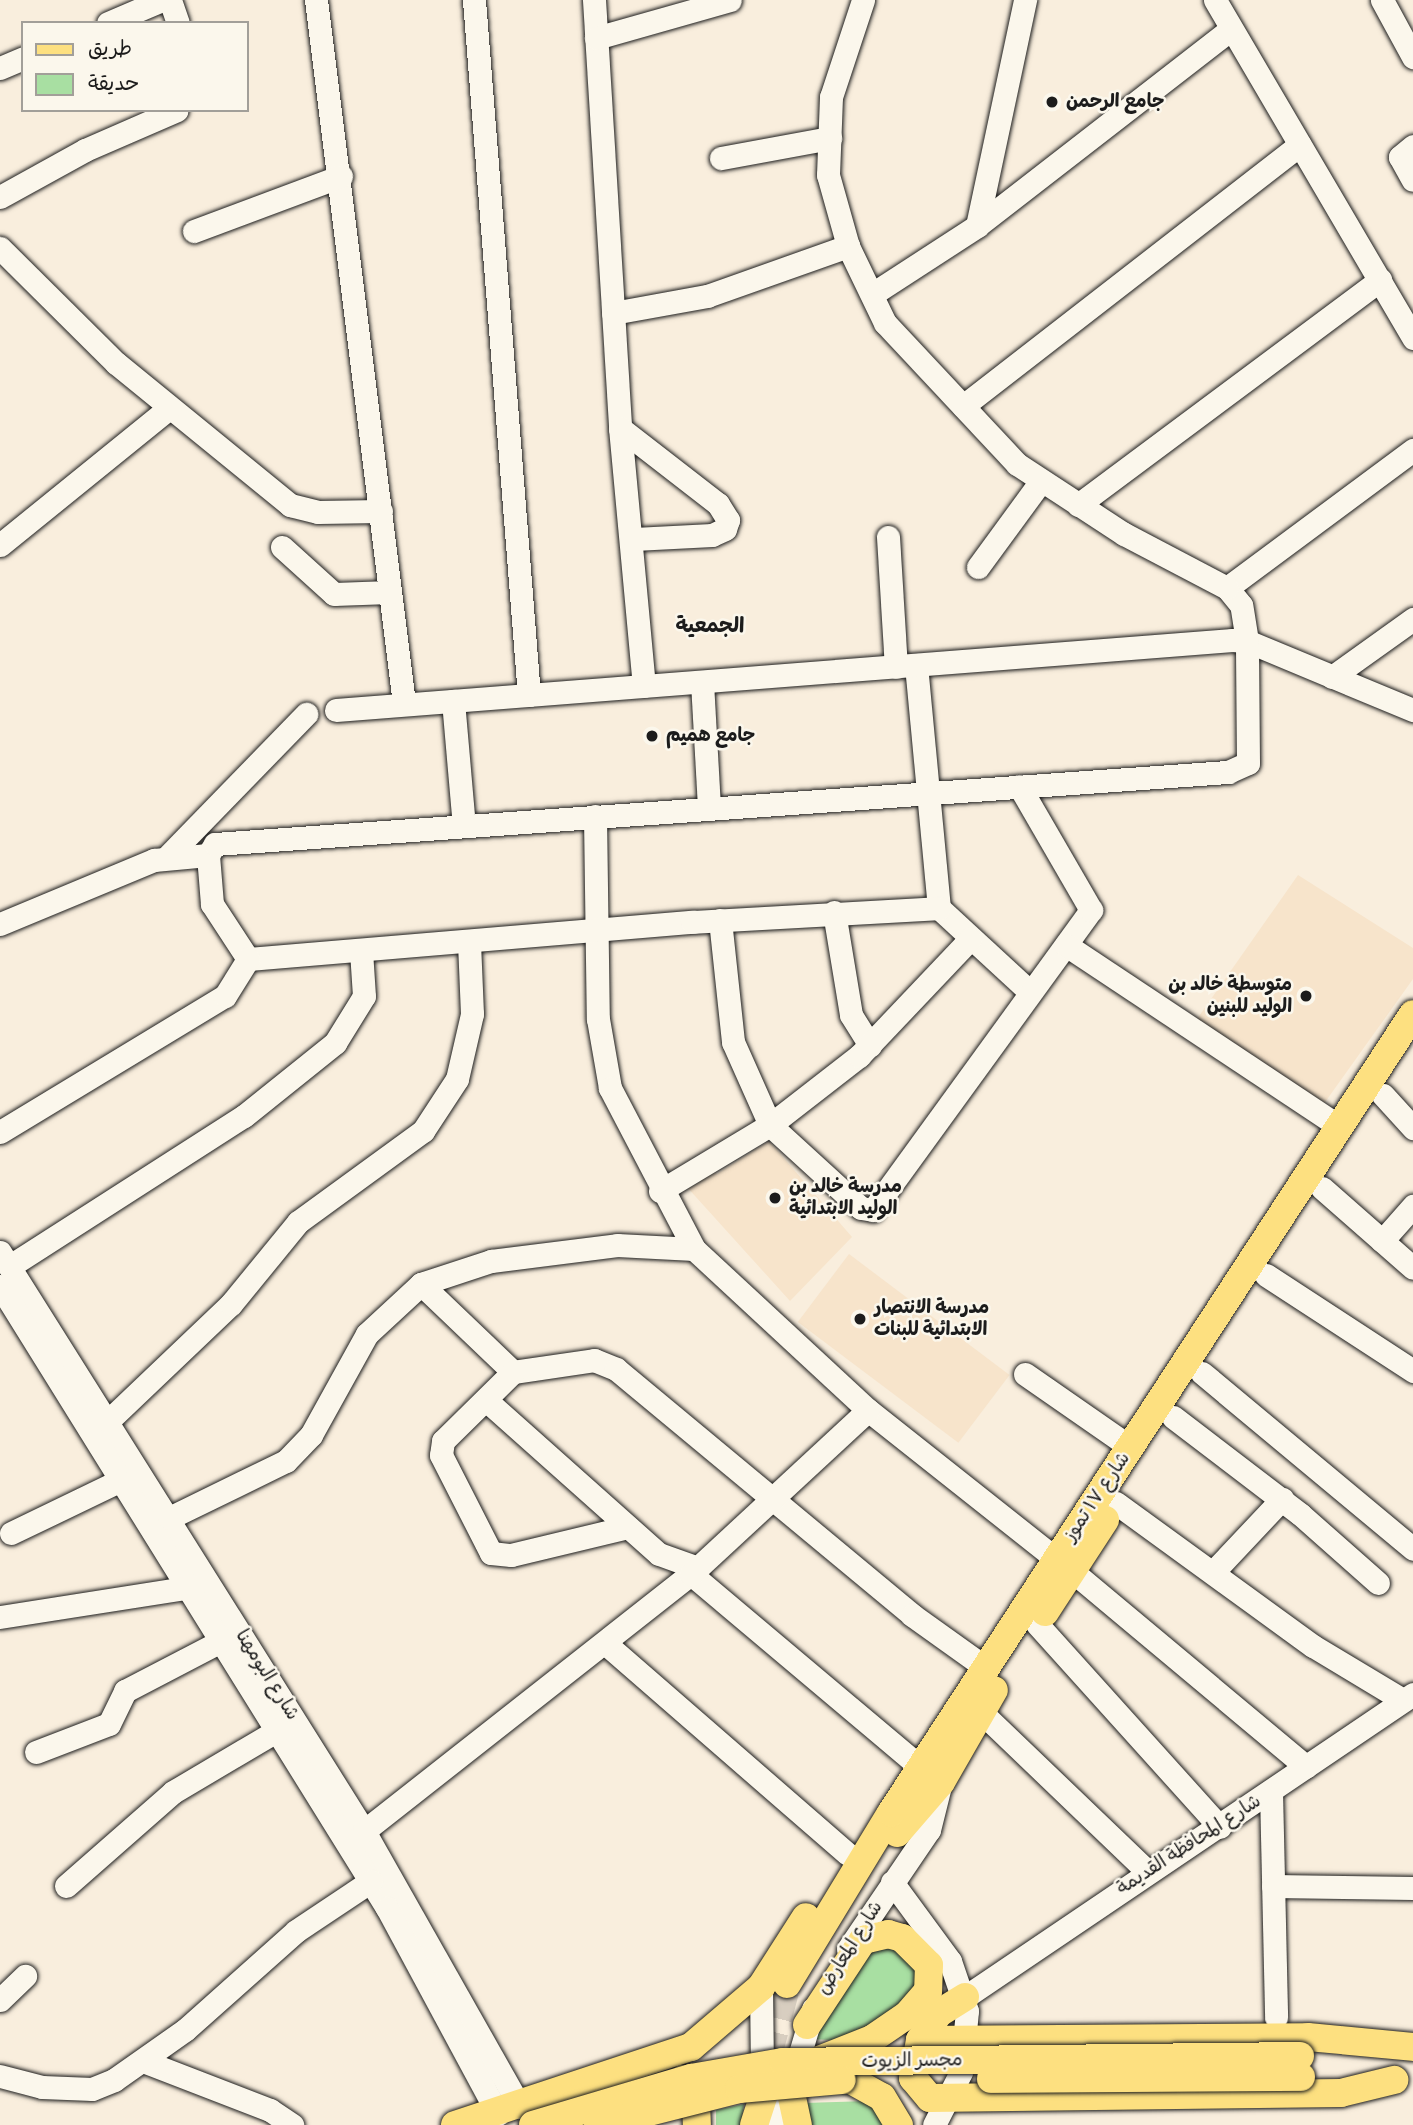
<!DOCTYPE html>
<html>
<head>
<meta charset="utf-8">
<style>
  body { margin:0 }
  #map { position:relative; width:1413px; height:2125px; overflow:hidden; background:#f9eedd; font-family:Pangolin,"Playpen Sans Arabic",sans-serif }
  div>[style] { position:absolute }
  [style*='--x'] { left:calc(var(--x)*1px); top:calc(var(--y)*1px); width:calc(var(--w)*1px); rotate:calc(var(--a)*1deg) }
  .built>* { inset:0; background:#f7e4cb; transform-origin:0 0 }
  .green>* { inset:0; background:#a8dfa2 }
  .major-tunnel>* { height:28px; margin-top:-14px; transform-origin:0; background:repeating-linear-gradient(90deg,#d8cec0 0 28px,transparent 0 42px) }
  .roads { filter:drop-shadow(0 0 2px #1c1c1c) drop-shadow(0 0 2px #1c1c1c) }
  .minor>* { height:23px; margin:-11.5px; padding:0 11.5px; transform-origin:11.5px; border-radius:11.5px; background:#fbf7ec }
  .major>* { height:28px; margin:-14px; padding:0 14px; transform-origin:14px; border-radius:14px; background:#fde080 }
  .bridges { filter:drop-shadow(0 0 2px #1c1c1c) drop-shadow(0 0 2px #1c1c1c) }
  .major-bridge>* { height:28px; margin:-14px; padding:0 14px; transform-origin:14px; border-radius:14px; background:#fde080 }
  .dots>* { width:19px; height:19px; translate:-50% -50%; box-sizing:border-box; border:4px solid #fbf7ec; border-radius:50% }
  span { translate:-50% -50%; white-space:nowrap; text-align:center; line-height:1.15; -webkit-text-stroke:5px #fbf7ec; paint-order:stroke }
  .poi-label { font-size:19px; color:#1c1c1c; font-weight:700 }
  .left { translate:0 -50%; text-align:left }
  .right { translate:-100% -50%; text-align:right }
  .street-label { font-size:19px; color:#1c1c1c }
  .neighbourhood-label { font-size:21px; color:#1c1c1c; font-weight:700 }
  .legend { position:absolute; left:21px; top:21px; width:228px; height:91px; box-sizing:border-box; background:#fbf7ec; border:2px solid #a29f99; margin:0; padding:9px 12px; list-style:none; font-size:21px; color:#1c1c1c }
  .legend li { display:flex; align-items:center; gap:14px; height:35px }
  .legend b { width:35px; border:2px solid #a29f99 }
</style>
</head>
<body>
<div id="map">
  <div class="built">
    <i style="clip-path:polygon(1298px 875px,1413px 948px,1413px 979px,1323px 1105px,1197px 1019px)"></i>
    <i style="clip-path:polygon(769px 1141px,852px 1237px,790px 1301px,686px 1186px,712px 1170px,717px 1174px)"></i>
    <i style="left:849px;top:1254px;width:201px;height:85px;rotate:37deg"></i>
  </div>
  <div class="green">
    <i style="clip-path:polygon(879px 1944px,915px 1956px,918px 1992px,851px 2041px,810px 2039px,857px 1959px)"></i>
    <i style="clip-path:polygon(868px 2101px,893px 2125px,805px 2125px,804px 2103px)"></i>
    <i style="clip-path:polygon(744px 2104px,741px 2125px,716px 2125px,716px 2110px)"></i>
  </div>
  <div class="major-tunnel">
    <i style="--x:767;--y:2059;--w:78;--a:-75.1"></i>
  </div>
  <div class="roads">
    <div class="minor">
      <i style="--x:170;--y:0;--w:24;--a:71"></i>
      <i style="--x:316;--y:0;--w:709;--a:82.87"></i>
      <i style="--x:474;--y:0;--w:697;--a:85.48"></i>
      <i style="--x:594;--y:0;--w:429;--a:86.5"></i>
      <i style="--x:620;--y:428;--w:259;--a:84.7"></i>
      <i style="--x:1215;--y:0;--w:392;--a:59.6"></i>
      <i style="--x:1382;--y:0;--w:65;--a:61.5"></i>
      <i style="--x:108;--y:23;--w:59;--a:-23.1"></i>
      <i style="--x:596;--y:38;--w:139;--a:-15.8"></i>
      <i style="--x:0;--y:68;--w:25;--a:-23"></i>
      <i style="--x:1413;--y:146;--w:17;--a:140"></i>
      <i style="--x:1400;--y:157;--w:26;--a:61"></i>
      <i style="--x:721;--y:158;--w:111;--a:-10.4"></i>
      <i style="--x:0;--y:197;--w:97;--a:-28.9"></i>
      <i style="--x:85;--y:150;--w:100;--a:-23.5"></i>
      <i style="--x:977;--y:226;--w:231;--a:-78"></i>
      <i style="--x:194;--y:231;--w:157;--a:-20.5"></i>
      <i style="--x:0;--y:248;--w:163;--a:44.8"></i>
      <i style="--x:116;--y:363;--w:225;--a:39.2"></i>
      <i style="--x:290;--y:505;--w:29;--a:14"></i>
      <i style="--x:318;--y:512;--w:63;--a:-0.9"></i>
      <i style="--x:874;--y:293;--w:123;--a:-33"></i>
      <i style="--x:977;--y:226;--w:320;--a:-37.8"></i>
      <i style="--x:613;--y:313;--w:96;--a:-10.3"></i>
      <i style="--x:707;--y:296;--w:150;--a:-19.5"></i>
      <i style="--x:963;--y:406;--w:426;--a:-37.8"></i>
      <i style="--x:620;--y:428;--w:124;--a:37.8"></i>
      <i style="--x:718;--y:504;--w:19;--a:58"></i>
      <i style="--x:728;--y:520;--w:9;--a:108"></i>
      <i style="--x:725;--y:529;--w:14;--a:155"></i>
      <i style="--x:712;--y:535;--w:78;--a:177.1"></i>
      <i style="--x:1078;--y:505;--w:377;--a:-36.7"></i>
      <i style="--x:888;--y:537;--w:130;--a:86.5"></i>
      <i style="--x:0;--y:545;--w:218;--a:-39"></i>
      <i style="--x:282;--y:547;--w:70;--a:42.1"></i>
      <i style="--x:334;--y:594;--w:56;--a:-2"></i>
      <i style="--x:978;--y:567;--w:107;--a:-53.8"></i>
      <i style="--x:1227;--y:588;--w:232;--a:-36.6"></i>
      <i style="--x:916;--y:665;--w:244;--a:84.6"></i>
      <i style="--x:939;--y:908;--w:122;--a:42.7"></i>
      <i style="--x:1332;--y:677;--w:100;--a:-35.6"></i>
      <i style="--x:702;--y:682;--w:126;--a:86.8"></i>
      <i style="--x:453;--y:701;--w:125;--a:85"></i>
      <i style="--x:336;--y:710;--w:899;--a:-4.47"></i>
      <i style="--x:1232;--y:640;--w:15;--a:4"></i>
      <i style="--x:1247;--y:641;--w:180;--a:22.6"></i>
      <i style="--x:595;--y:816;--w:203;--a:89.2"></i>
      <i style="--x:598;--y:1019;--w:70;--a:80.1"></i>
      <i style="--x:610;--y:1088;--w:182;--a:62.4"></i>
      <i style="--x:694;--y:1249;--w:237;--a:42.8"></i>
      <i style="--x:868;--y:1410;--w:240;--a:38.4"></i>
      <i style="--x:169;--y:855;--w:197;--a:-45.8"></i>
      <i style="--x:834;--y:912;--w:104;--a:80.6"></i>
      <i style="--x:851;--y:1015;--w:36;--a:58"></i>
      <i style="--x:720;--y:920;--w:123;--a:83.9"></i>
      <i style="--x:733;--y:1042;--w:91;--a:66"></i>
      <i style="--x:770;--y:1125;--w:123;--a:42.4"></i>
      <i style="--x:861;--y:1208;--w:12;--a:9"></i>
      <i style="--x:873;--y:1210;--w:371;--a:-54"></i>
      <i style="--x:1091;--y:910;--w:143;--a:-120.1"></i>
      <i style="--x:0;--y:924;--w:167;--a:-22.6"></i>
      <i style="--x:154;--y:860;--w:54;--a:-5.3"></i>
      <i style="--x:1066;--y:945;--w:329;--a:33.6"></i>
      <i style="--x:248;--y:959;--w:66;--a:-123.2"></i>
      <i style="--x:212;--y:904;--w:49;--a:-94.7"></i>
      <i style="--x:208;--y:855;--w:13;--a:-58"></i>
      <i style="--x:215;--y:844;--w:1016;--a:-4.07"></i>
      <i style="--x:1228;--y:772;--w:22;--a:-24"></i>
      <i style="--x:1248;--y:763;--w:122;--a:-90.5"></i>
      <i style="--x:1247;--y:641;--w:36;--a:-99"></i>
      <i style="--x:1241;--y:605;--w:22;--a:-129"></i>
      <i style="--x:1227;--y:588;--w:116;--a:-152.3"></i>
      <i style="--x:1124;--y:534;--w:128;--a:-146.8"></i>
      <i style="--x:1017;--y:464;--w:193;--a:-133.1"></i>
      <i style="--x:885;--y:323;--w:85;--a:-115.7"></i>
      <i style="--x:848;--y:246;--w:74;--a:-105.7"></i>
      <i style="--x:828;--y:175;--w:78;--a:-87.8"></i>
      <i style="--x:831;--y:97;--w:102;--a:-71.7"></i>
      <i style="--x:248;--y:959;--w:446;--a:-4.8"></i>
      <i style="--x:692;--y:922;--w:247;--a:-3.2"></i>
      <i style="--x:1383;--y:1095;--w:45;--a:47.7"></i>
      <i style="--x:0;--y:1132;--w:263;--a:-31.2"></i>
      <i style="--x:225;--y:996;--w:44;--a:-58.1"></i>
      <i style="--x:1322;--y:1188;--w:121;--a:41.3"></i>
      <i style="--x:660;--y:1191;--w:128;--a:-31"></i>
      <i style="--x:770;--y:1125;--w:113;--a:-37.8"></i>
      <i style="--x:859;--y:1056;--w:161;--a:-46.5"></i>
      <i style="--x:1382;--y:1241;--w:47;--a:-48.5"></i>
      <i style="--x:0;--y:1252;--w:684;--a:57.84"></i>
      <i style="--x:364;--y:1831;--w:317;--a:60.5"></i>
      <i style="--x:10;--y:1266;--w:278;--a:-32.7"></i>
      <i style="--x:244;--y:1116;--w:117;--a:-38.7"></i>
      <i style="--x:335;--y:1043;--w:55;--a:-58.3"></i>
      <i style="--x:364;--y:996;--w:45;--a:-93.8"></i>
      <i style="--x:1266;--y:1275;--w:176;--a:33.1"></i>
      <i style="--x:421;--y:1284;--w:127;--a:43.7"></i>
      <i style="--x:513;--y:1372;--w:82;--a:-8.4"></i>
      <i style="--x:594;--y:1360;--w:24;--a:22"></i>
      <i style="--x:616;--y:1369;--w:385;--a:39.7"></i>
      <i style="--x:912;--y:1615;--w:91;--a:35.6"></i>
      <i style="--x:0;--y:1286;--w:733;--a:58.11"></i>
      <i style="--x:387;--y:1908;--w:234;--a:61.7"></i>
      <i style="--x:513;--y:1372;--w:98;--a:135.4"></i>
      <i style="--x:443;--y:1441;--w:14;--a:98"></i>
      <i style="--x:441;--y:1455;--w:110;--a:63"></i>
      <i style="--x:491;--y:1553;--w:20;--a:6"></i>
      <i style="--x:511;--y:1555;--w:120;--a:-13.5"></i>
      <i style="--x:1202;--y:1373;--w:275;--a:39.8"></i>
      <i style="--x:1025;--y:1374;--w:128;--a:34.8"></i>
      <i style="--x:487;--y:1401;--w:230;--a:41.7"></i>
      <i style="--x:659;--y:1554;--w:41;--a:19.7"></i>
      <i style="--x:1173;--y:1417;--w:160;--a:37.4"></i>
      <i style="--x:1300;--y:1514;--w:104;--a:41.5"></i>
      <i style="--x:108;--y:1421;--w:170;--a:-43.6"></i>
      <i style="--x:231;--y:1304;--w:106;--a:-50.7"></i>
      <i style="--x:298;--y:1222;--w:155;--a:-36.1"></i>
      <i style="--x:423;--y:1131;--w:62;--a:-56.8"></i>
      <i style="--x:457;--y:1079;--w:67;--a:-77"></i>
      <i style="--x:472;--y:1014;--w:72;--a:-92.4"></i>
      <i style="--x:1116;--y:1503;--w:243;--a:36"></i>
      <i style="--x:1313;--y:1646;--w:105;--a:31"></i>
      <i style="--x:169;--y:1518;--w:130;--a:-26"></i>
      <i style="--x:286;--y:1461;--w:36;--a:-46"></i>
      <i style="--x:311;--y:1435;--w:115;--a:-61"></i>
      <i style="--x:367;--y:1334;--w:74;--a:-42.8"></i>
      <i style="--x:421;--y:1284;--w:74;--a:-18.2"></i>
      <i style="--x:491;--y:1261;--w:127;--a:-7.2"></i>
      <i style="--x:617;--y:1245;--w:77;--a:3"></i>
      <i style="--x:11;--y:1533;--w:120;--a:-25.7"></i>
      <i style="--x:1215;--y:1570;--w:98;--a:-46.7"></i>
      <i style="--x:1072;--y:1571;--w:305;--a:39.9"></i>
      <i style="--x:691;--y:1574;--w:301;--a:40.1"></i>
      <i style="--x:0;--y:1617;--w:193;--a:-8.9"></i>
      <i style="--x:1037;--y:1624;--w:273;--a:48"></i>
      <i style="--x:606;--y:1644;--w:320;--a:41"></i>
      <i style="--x:980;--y:1711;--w:231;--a:43.8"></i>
      <i style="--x:36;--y:1752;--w:78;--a:-21"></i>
      <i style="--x:109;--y:1724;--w:37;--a:-64"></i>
      <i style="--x:125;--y:1691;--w:108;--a:-27.5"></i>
      <i style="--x:1271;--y:1791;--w:226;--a:88.7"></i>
      <i style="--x:364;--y:1831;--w:416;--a:-38.2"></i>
      <i style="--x:691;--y:1574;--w:241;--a:-42.8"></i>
      <i style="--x:892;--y:1882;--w:98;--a:53.7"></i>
      <i style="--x:950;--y:1961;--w:53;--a:71.2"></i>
      <i style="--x:967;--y:2011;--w:61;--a:95.6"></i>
      <i style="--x:961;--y:2072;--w:59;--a:117"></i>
      <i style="--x:66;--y:1886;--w:142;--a:-41.3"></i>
      <i style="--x:173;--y:1792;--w:134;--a:-30.6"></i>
      <i style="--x:1273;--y:1886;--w:140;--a:0.8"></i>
      <i style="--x:848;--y:1949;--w:144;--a:-55.8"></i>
      <i style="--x:929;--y:1830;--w:49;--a:-76"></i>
      <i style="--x:761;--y:1987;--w:77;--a:89.3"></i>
      <i style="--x:762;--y:2064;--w:62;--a:79.8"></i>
      <i style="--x:965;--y:1997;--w:541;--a:-34.07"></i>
      <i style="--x:0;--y:2000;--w:35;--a:-44"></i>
      <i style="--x:143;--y:2061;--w:136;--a:21.1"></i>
      <i style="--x:270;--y:2110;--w:27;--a:34"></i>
      <i style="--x:0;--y:2076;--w:43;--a:14.7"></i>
      <i style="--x:42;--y:2087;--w:50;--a:2.3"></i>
      <i style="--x:92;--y:2089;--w:24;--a:-22"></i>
      <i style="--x:114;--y:2080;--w:87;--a:-35.2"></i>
      <i style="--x:185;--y:2030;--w:149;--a:-41.7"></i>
      <i style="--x:296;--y:1931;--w:90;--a:-33.7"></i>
      <i style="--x:793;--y:2077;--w:71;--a:-73.6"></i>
    </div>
    <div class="major">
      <i style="--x:1045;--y:1612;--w:110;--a:-56.9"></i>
      <i style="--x:897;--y:1833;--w:67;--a:-49.2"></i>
      <i style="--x:941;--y:1782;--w:106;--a:-60.1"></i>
      <i style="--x:787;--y:1984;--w:200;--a:-58.7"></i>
      <i style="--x:891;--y:1813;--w:954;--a:-56.84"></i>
      <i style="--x:965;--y:1997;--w:31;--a:148"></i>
      <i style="--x:939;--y:2013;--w:33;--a:125"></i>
      <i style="--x:920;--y:2040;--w:39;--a:100"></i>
      <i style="--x:913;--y:2078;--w:26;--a:50"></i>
      <i style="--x:930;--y:2098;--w:411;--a:-0.7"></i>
      <i style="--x:1341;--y:2093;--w:55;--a:-13.8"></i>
      <i style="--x:807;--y:2025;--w:102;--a:-56.6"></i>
      <i style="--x:863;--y:1940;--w:26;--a:-13"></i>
      <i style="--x:888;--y:1934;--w:15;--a:16"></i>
      <i style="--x:902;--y:1938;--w:38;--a:45"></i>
      <i style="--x:929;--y:1965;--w:26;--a:92"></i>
      <i style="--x:928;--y:1991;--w:32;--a:131"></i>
      <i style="--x:907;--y:2015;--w:42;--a:145.6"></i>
      <i style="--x:872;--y:2039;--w:57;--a:158.4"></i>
      <i style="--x:920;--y:2040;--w:388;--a:-0.4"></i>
      <i style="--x:1308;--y:2037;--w:105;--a:5.4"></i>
      <i style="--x:683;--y:2079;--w:25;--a:58"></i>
      <i style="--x:696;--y:2100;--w:25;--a:88"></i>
      <i style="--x:851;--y:2080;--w:35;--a:29"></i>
      <i style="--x:882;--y:2097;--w:33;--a:59"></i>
      <i style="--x:790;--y:2088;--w:38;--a:78"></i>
      <i style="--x:455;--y:2125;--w:249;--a:-18.3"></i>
      <i style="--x:691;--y:2047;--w:92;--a:-40.6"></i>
      <i style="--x:761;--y:1987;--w:83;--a:-57.3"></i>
      <i style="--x:754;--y:2125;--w:40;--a:-72"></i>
    </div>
  </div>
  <div class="bridges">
    <div class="major-bridge">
      <i style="--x:991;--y:2079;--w:310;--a:-0.4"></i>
      <i style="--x:533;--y:2125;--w:165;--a:-16.6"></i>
      <i style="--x:691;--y:2078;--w:93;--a:-9.9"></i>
      <i style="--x:783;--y:2062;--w:517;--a:-0.66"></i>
      <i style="--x:598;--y:2125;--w:146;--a:-14.3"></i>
      <i style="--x:739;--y:2089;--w:103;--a:-5"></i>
    </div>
  </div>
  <div class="dots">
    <i style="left:1052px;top:102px;background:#1c1c1c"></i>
    <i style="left:652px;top:736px;background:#1c1c1c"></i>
    <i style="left:1306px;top:996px;background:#1c1c1c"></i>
    <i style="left:775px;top:1198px;background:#1c1c1c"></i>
    <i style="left:860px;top:1319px;background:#1c1c1c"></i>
  </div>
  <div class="poi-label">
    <span class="left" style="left:1066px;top:102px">جامع الرحمن</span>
    <span class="left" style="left:666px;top:736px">جامع هميم</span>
    <span class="right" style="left:1292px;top:996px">متوسطة خالد بن<br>الوليد للبنين</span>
    <span class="left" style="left:789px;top:1198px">مدرسة خالد بن<br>الوليد الابتدائية</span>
    <span class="left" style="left:874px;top:1319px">مدرسة الانتصار<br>الابتدائية للبنات</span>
  </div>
  <div class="street-label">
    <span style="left:1097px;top:1497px;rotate:-56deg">شارع ١٧ تموز</span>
    <span style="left:267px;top:1675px;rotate:58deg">شارع البومهنا</span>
    <span style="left:1189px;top:1845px;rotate:-33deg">شارع المحافظة القديمة</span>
    <span style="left:850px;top:1948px;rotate:-58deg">شارع المعارض</span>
    <span style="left:912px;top:2061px;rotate:-1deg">مجسر الزيوت</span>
  </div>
  <div class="neighbourhood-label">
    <span style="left:710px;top:626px">الجمعية</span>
  </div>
  <ul class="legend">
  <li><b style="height:9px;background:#fde080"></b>طريق</li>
  <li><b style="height:19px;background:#a8dfa2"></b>حديقة</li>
  </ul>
</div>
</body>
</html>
